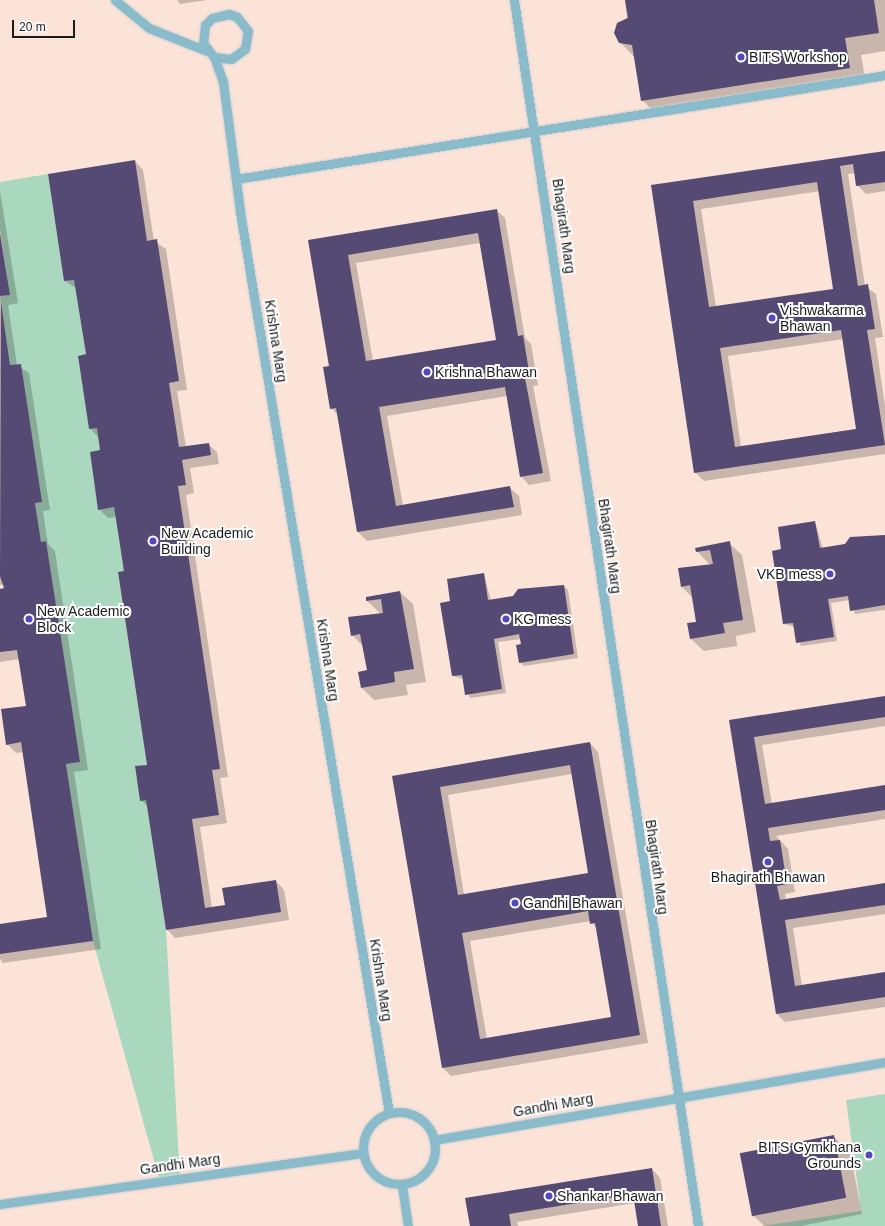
<!DOCTYPE html>
<html>
<head>
<meta charset="utf-8">
<style>
  body { margin:0 }
  #map { position:relative; width:885px; height:1226px; overflow:hidden; background:#f0f3f5; font-family:Arial,sans-serif }
  div>[style] { position:absolute }
  [style*='--x'] { left:calc(var(--x)*1px); top:calc(var(--y)*1px); width:calc(var(--w)*1px); rotate:calc(var(--a)*1deg) }
  .education>* { inset:0; background:#fbe3d8; transform-origin:0 0 }
  .green>* { inset:0; background:#aad8be }
  .shadow>* { inset:0; background:#0003 }
  .building>* { inset:0; background:#554a73; transform-origin:0 0 }
  .roads { filter:drop-shadow(0 0 1px #ced0d2) drop-shadow(0 0 1px #ced0d2) }
  .lane>* { height:9px; margin:-4.5px; padding:0 4.5px; transform-origin:4.5px; border-radius:4.5px; background:#89bbca }
  .lane>.ring { margin:-4.5px; padding:0; box-sizing:content-box; background:none; border:9px solid #89bbca; border-radius:50% }
  .dots>* { width:11px; height:11px; translate:-50% -50%; box-sizing:border-box; border:2px solid #fff; border-radius:50% }
  span { translate:-50% -50%; white-space:nowrap; text-align:center; line-height:1.15; -webkit-text-stroke:4px #fff; paint-order:stroke }
  .poi-label { font-size:14px; color:#1a1b1c }
  .left { translate:0 -50%; text-align:left }
  .right { translate:-100% -50%; text-align:right }
  .street-label { font-size:14px; color:#1a1b1c }
  .scale { position:absolute; left:12px; top:20px; width:63px; height:18px; box-sizing:border-box; border:2px solid #1a1b1c; border-top:0; padding-left:5px; font-size:12px; line-height:14px; white-space:nowrap; color:#1a1b1c; -webkit-text-stroke:3px #fff; paint-order:stroke }
</style>
</head>
<body>
<div id="map">
  <div class="education">
    <i style="left:0;top:0;width:885px;height:1226px"></i>
  </div>
  <div class="green">
    <i style="clip-path:polygon(48px 174px,64px 281px,74px 280px,86px 354px,78px 356px,89px 428px,97px 428px,100px 450px,90px 452px,98px 509px,114px 507px,124px 571px,118px 573px,147px 765px,135px 767px,140px 800px,146px 800px,166px 930px,180px 1179px,160px 1182px,93px 941px,66px 764px,80px 762px,46px 541px,41px 542px,35px 503px,41px 502px,21px 364px,10px 365px,0 296px,10px 295px,0 228px,0 182px)"></i>
    <i style="clip-path:polygon(885px 1094px,885px 1226px,763px 1226px,861px 1211px,846px 1100px)"></i>
  </div>
  <div class="shadow">
    <i style="clip-path:polygon(177px 0,207px 0,180px 4px)"></i>
    <i style="clip-path:polygon(625px 0,885px 0,885px 51px,861px 55px,866px 84px,659px 117px,642px 100px,635px 58px,620px 42px,618px 23px,627px 18px)"></i>
    <i style="clip-path:polygon(evenodd,885px 152px,885px 191px,866px 194px,857px 185px,856px 173px,848px 174px,865px 286px,876px 294px,883px 337px,875px 338px,885px 406px,885px 454px,704px 481px,695px 472px,653px 186px,885px 152px,820px 191px,834px 290px,716px 307px,701px 209px,820px 191px,885px 152px,844px 339px,857px 429px,741px 447px,728px 356px,844px 339px)"></i>
    <i style="clip-path:polygon(135px 161px,143px 170px,154px 241px,166px 249px,187px 390px,177px 391px,186px 447px,208px 444px,217px 452px,219px 464px,190px 468px,194px 493px,186px 495px,228px 777px,220px 778px,227px 823px,200px 827px,212px 908px,226px 906px,276px 881px,284px 890px,289px 920px,175px 938px,167px 929px,149px 808px,141px 800px,148px 766px,117px 517px,108px 518px,99px 509px,101px 451px,98px 437px,90px 428px,87px 355px,77px 289px,65px 281px)"></i>
    <i style="clip-path:polygon(0 191px,18px 303px,8px 305px,17px 365px,29px 373px,50px 510px,43px 511px,48px 544px,55px 551px,88px 770px,74px 772px,101px 949px,3px 963px,0 959px,0 925px,49px 917px,24px 752px,16px 753px,7px 744px,27px 706px,20px 659px,0 662px,0 590px,5px 589px,5px 584px,0 585px)"></i>
    <i style="clip-path:polygon(evenodd,496px 210px,505px 218px,525px 338px,531px 344px,538px 385px,533px 386px,551px 481px,529px 485px,521px 476px,507px 396px,387px 416px,403px 506px,510px 488px,519px 496px,522px 515px,367px 541px,358px 532px,339px 416px,331px 408px,330px 367px,309px 241px,496px 210px,480px 243px,497px 341px,373px 361px,356px 263px,480px 243px)"></i>
    <i style="clip-path:polygon(815px 522px,823px 549px,885px 535px,885px 610px,855px 614px,850px 600px,831px 603px,837px 641px,801px 646px,795px 627px,784px 624px,773px 552px,783px 550px)"></i>
    <i style="clip-path:polygon(729px 543px,742px 555px,756px 632px,736px 636px,737px 646px,704px 651px,691px 639px,697px 622px,693px 598px,682px 587px,711px 566px,697px 551px)"></i>
    <i style="clip-path:polygon(484px 574px,491px 601px,564px 586px,568px 590px,578px 658px,524px 666px,520px 662px,521px 639px,498px 642px,506px 693px,470px 698px,463px 679px,453px 676px,451px 602px)"></i>
    <i style="clip-path:polygon(400px 592px,413px 604px,426px 682px,406px 685px,408px 695px,374px 700px,362px 688px,368px 671px,364px 647px,352px 635px,381px 614px,367px 601px)"></i>
    <i style="clip-path:polygon(885px 697px,885px 726px,762px 745px,772px 804px,885px 786px,885px 819px,776px 836px,788px 849px,795px 892px,785px 894px,786px 900px,885px 884px,885px 914px,793px 928px,802px 986px,885px 973px,885px 1007px,785px 1022px,777px 1014px,731px 721px)"></i>
    <i style="clip-path:polygon(evenodd,590px 743px,598px 752px,648px 1043px,451px 1076px,443px 1068px,393px 776px,590px 743px,572px 774px,589px 873px,464px 895px,448px 795px,572px 774px,590px 743px,591px 921px,597px 929px,612px 1017px,487px 1039px,470px 941px,591px 921px)"></i>
    <i style="clip-path:polygon(833px 1136px,850px 1153px,862px 1214px,801px 1226px,764px 1226px,753px 1215px)"></i>
    <i style="clip-path:polygon(652px 1169px,660px 1178px,668px 1226px,639px 1226px,635px 1203px,517px 1222px,518px 1226px,471px 1226px,467px 1199px)"></i>
  </div>
  <div class="building">
    <i style="clip-path:polygon(625px 0,874px 0,879px 33px,845px 38px,850px 68px,641px 101px,632px 45px,619px 43px,614px 33px,617px 23px,628px 18px)"></i>
    <i style="clip-path:polygon(evenodd,885px 151px,885px 182px,856px 186px,853px 164px,840px 166px,858px 286px,868px 284px,875px 329px,867px 330px,885px 445px,694px 473px,651px 185px,885px 151px,817px 182px,833px 289px,709px 307px,693px 201px,817px 182px,885px 151px,841px 330px,856px 429px,735px 447px,720px 348px,841px 330px)"></i>
    <i style="clip-path:polygon(135px 160px,147px 241px,157px 239px,179px 381px,169px 383px,179px 447px,209px 443px,211px 455px,182px 460px,186px 485px,178px 486px,220px 769px,212px 770px,219px 815px,192px 819px,205px 908px,225px 905px,222px 888px,276px 880px,281px 912px,166px 930px,146px 800px,140px 801px,135px 766px,147px 765px,118px 572px,124px 571px,114px 507px,98px 510px,90px 452px,100px 450px,97px 428px,89px 429px,78px 356px,86px 354px,74px 280px,64px 281px,48px 174px)"></i>
    <i style="clip-path:polygon(evenodd,497px 209px,518px 336px,523px 335px,530px 377px,525px 378px,543px 473px,520px 477px,505px 387px,379px 407px,396px 506px,510px 486px,514px 507px,357px 532px,336px 408px,330px 409px,323px 367px,329px 366px,308px 240px,497px 209px,478px 233px,496px 340px,366px 361px,348px 255px,478px 233px)"></i>
    <i style="clip-path:polygon(0 234px,10px 295px,0 296px)"></i>
    <i style="clip-path:polygon(1px 302px,10px 365px,21px 364px,42px 502px,35px 503px,41px 542px,46px 541px,73px 715px,80px 762px,66px 764px,93px 941px,0 954px,0 924px,47px 917px,21px 742px,6px 745px,1px 709px,26px 706px,17px 650px,0 652px,0 589px,4px 588px,0 576px)"></i>
    <i style="clip-path:polygon(815px 521px,820px 548px,845px 544px,850px 537px,885px 535px,885px 605px,850px 611px,848px 596px,828px 599px,834px 637px,796px 643px,793px 623px,783px 624px,772px 551px,781px 549px,778px 527px)"></i>
    <i style="clip-path:polygon(730px 541px,743px 620px,723px 623px,725px 633px,690px 639px,687px 623px,696px 622px,690px 585px,681px 587px,678px 568px,713px 564px,710px 550px,696px 552px,695px 548px)"></i>
    <i style="clip-path:polygon(484px 573px,488px 600px,513px 596px,518px 589px,564px 585px,574px 654px,519px 663px,516px 645px,521px 644px,519px 634px,494px 639px,502px 689px,465px 695px,462px 675px,452px 676px,440px 603px,450px 601px,447px 579px)"></i>
    <i style="clip-path:polygon(400px 591px,414px 669px,394px 672px,395px 682px,361px 688px,358px 672px,367px 670px,360px 634px,351px 636px,348px 617px,383px 613px,381px 599px,366px 601px,366px 597px)"></i>
    <i style="clip-path:polygon(885px 696px,885px 717px,754px 737px,765px 804px,885px 785px,885px 810px,768px 828px,770px 841px,780px 840px,787px 884px,777px 886px,780px 900px,885px 883px,885px 905px,785px 920px,795px 986px,885px 972px,885px 997px,776px 1014px,729px 720px)"></i>
    <i style="clip-path:polygon(evenodd,590px 742px,640px 1035px,442px 1068px,392px 776px,590px 742px,570px 765px,588px 873px,458px 895px,440px 787px,570px 765px,590px 742px,588px 911px,590px 924px,595px 923px,611px 1017px,480px 1039px,462px 933px,588px 911px)"></i>
    <i style="left:834px;top:1135px;width:64px;height:96px;rotate:79deg"></i>
    <i style="clip-path:polygon(652px 1168px,661px 1226px,638px 1226px,633px 1194px,509px 1214px,511px 1226px,470px 1226px,465px 1198px)"></i>
  </div>
  <div class="roads">
    <div class="lane">
      <i style="--x:115;--y:0;--w:44;--a:39.5"></i>
      <i style="--x:149;--y:28;--w:62;--a:21.6"></i>
      <i style="--x:514;--y:0;--w:1240;--a:81.46"></i>
      <i style="--x:214;--y:57;--w:17;--a:7"></i>
      <i style="--x:231;--y:59;--w:17;--a:-36"></i>
      <i style="--x:245;--y:49;--w:18;--a:-81"></i>
      <i style="--x:248;--y:31;--w:18;--a:-128"></i>
      <i style="--x:237;--y:17;--w:9;--a:-159"></i>
      <i style="--x:229;--y:14;--w:17;--a:167"></i>
      <i style="--x:212;--y:18;--w:10;--a:135"></i>
      <i style="--x:205;--y:25;--w:18;--a:96"></i>
      <i style="--x:203;--y:43;--w:18;--a:52"></i>
      <i style="--x:214;--y:57;--w:27;--a:70"></i>
      <i style="--x:223;--y:82;--w:131;--a:82.5"></i>
      <i style="--x:240;--y:212;--w:913;--a:80.61"></i>
      <i style="--x:236;--y:179;--w:657;--a:-9.1"></i>
      <i class="ring" style="left:363px;top:1112px;width:63px;height:63px"></i>
      <i style="--x:434;--y:1140;--w:458;--a:-9.8"></i>
      <i style="--x:402;--y:1186;--w:40;--a:81.5"></i>
      <i style="--x:0;--y:1204;--w:367;--a:-8"></i>
    </div>
  </div>
  <div class="dots">
    <i style="left:741px;top:57px;background:#5248bf"></i>
    <i style="left:772px;top:318px;background:#5248bf"></i>
    <i style="left:427px;top:372px;background:#5248bf"></i>
    <i style="left:153px;top:541px;background:#5248bf"></i>
    <i style="left:830px;top:574px;background:#5248bf"></i>
    <i style="left:29px;top:619px;background:#5248bf"></i>
    <i style="left:506px;top:619px;background:#5248bf"></i>
    <i style="left:768px;top:862px;background:#5248bf"></i>
    <i style="left:515px;top:903px;background:#5248bf"></i>
    <i style="left:869px;top:1155px;background:#5248bf"></i>
    <i style="left:549px;top:1196px;background:#5248bf"></i>
  </div>
  <div class="poi-label">
    <span class="left" style="left:749px;top:57px">BITS Workshop</span>
    <span class="left" style="left:780px;top:318px">Vishwakarma<br>Bhawan</span>
    <span class="left" style="left:435px;top:372px">Krishna Bhawan</span>
    <span class="left" style="left:161px;top:541px">New Academic<br>Building</span>
    <span class="right" style="left:822px;top:574px">VKB mess</span>
    <span class="left" style="left:37px;top:619px">New Academic<br>Block</span>
    <span class="left" style="left:514px;top:619px">KG mess</span>
    <span style="left:768px;top:877px">Bhagirath Bhawan</span>
    <span class="left" style="left:523px;top:903px">Gandhi Bhawan</span>
    <span class="right" style="left:861px;top:1155px">BITS Gymkhana<br>Grounds</span>
    <span class="left" style="left:557px;top:1196px">Shankar Bhawan</span>
  </div>
  <div class="street-label">
    <span style="left:564px;top:226px;rotate:82deg">Bhagirath Marg</span>
    <span style="left:276px;top:341px;rotate:81deg">Krishna Marg</span>
    <span style="left:610px;top:546px;rotate:82deg">Bhagirath Marg</span>
    <span style="left:328px;top:660px;rotate:81deg">Krishna Marg</span>
    <span style="left:657px;top:867px;rotate:82deg">Bhagirath Marg</span>
    <span style="left:381px;top:980px;rotate:81deg">Krishna Marg</span>
    <span style="left:553px;top:1105px;rotate:-10deg">Gandhi Marg</span>
    <span style="left:180px;top:1164px;rotate:-8deg">Gandhi Marg</span>
  </div>
  <div class="scale">20 m</div>
</div>
</body>
</html>
